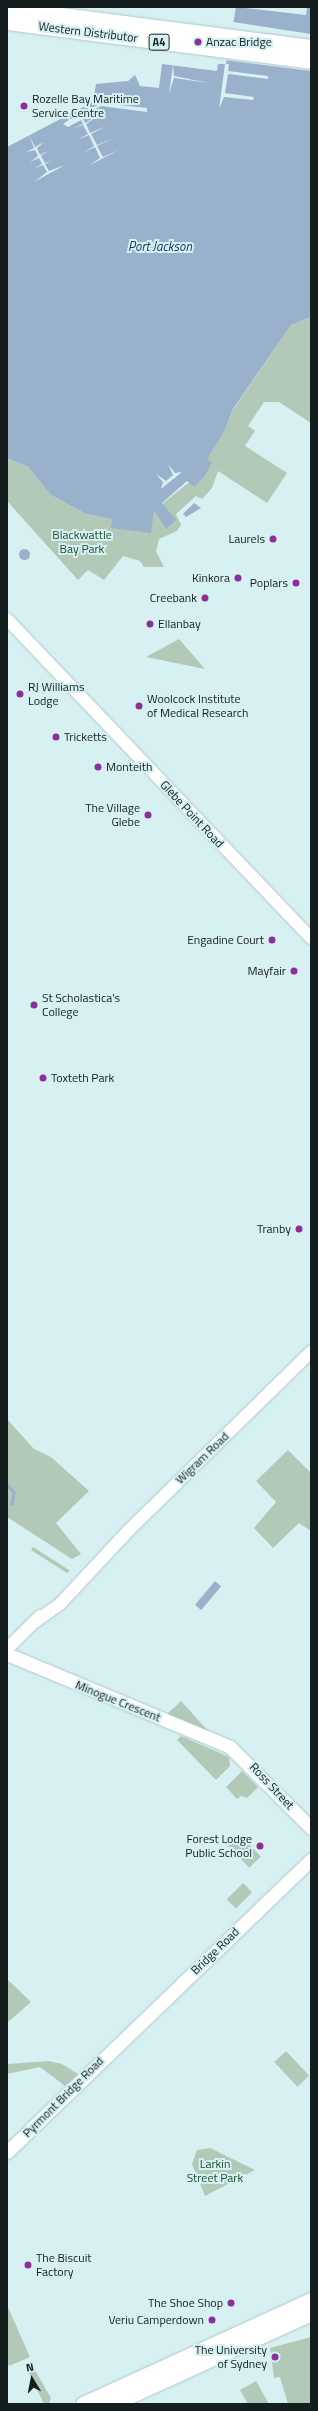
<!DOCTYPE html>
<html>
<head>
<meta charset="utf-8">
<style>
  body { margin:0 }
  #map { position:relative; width:318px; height:2411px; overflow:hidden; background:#d7f0f2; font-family:"Titillium Web",sans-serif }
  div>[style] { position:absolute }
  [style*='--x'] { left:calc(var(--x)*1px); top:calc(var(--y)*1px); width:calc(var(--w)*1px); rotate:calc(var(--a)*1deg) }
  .green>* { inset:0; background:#b2c9b8; transform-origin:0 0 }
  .water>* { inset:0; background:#99b1cb; transform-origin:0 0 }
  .round { border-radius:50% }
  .pier>* { inset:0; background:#d7f0f2 }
  .stream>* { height:2.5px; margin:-1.25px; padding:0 1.25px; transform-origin:1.25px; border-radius:1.25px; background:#99b1cb }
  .roads { filter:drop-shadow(0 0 1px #afc8c9) drop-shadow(0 0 1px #afc8c9) }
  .secondary>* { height:12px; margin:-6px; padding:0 6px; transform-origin:6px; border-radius:6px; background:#fff }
  .primary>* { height:13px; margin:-6.5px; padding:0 6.5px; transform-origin:6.5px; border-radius:6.5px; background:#fff }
  .highway>* { height:15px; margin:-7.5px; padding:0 7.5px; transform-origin:7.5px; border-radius:7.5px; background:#fff }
  .dots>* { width:11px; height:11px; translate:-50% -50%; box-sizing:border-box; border:2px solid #d7f0f2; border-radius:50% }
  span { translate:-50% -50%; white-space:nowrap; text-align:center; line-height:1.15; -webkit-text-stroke:4px #d7f0f2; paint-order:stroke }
  .shield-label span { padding:1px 3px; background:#d7f0f2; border:1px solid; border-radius:3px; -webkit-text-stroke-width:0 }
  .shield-label { font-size:11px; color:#151e1f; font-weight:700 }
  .street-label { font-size:12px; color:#151e1f }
  .poi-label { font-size:12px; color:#151e1f }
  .left { translate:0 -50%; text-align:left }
  .right { translate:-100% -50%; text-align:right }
  .park-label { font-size:12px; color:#1e4f2f }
  .water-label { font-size:13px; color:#173d61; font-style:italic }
  .frame { position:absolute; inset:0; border:8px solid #151e1f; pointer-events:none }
  .north { position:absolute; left:12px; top:2359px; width:40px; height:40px; -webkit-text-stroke:3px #d7f0f2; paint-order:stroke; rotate:350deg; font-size:11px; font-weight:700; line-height:16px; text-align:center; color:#151e1f }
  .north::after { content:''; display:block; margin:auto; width:14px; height:18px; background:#151e1f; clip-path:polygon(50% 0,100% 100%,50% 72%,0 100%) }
</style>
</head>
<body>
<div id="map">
  <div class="green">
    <i style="clip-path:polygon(311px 317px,311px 423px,279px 402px,264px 402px,248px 426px,255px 431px,245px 446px,287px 473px,267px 503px,218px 471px,212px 488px,202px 499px,196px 496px,176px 514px,181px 525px,177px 531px,159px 539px,156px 551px,164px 567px,144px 567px,140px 561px,123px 556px,104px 580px,88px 570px,78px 580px,7px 501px,7px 458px,28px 467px,51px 495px,86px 514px,112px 519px,154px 511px,166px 529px,162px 504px,212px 464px,206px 459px,225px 430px,233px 410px,291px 325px)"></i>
    <i style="clip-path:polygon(179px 639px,205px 669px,146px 657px)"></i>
    <i style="clip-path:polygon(7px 1419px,34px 1449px,51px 1457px,89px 1491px,56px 1523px,81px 1554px,72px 1559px,7px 1517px)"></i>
    <i style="clip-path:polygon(288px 1450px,311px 1473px,311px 1531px,299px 1523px,273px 1548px,254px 1528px,276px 1502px,256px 1481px)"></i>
    <i style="clip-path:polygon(33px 1547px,69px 1570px,70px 1570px,67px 1573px,31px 1550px)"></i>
    <i style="clip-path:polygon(181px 1701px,211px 1734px,165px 1716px)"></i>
    <i style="clip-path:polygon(181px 1736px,229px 1757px,230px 1766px,216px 1780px,177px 1740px)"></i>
    <i style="clip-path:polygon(242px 1771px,258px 1787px,247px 1798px,241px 1796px,237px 1799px,226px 1787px)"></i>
    <i style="left:240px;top:1835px;width:30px;height:16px;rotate:46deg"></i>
    <i style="left:243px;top:1883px;width:13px;height:23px;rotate:45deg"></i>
    <i style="clip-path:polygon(7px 1979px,31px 2002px,7px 2023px)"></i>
    <i style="left:286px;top:2051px;width:34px;height:16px;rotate:47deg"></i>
    <i style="clip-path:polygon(49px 2061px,62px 2064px,78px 2074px,65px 2086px,40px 2067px,7px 2074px,7px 2064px)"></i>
    <i style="clip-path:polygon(210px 2148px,255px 2170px,205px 2196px,192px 2164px,197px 2150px)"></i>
    <i style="clip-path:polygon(7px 2305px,30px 2357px,9px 2366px,7px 2361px)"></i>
    <i style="clip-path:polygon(311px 2337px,311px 2404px,288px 2404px,280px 2377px,274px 2378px,270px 2348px)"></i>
    <i style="clip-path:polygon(35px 2370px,51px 2398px,49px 2404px,44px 2404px,29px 2373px)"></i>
    <i style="clip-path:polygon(256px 2381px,269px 2404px,248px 2404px,240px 2390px)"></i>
  </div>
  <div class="water">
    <i style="clip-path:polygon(236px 7px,306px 15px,307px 7px,311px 7px,311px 317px,291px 325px,233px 409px,225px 430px,207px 459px,212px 463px,204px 477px,194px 487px,187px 481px,162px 503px,176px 520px,166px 529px,154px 511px,151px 533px,111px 528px,112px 519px,86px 514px,51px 495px,28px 467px,7px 458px,7px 147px,93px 102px,96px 84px,128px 81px,135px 75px,140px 86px,159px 88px,162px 64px,217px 71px,218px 64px,226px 64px)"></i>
    <i style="clip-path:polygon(194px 503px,201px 508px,186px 517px,183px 514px)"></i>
    <i class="round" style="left:18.5px;top:548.5px;width:11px;height:11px"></i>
    <i style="left:215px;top:1581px;width:8px;height:31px;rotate:40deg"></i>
  </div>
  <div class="pier">
    <i style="clip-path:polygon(233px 22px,311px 34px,311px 71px,225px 60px)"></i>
    <i style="clip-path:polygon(225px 64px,229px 64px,228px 71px,268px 76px,268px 79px,228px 74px,225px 93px,254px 97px,253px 100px,224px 97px,219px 109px)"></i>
    <i style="clip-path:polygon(173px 65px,174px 76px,209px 83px,174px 78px,169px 93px)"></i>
    <i style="clip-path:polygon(101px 103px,147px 108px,147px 112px,101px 106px,82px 116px,85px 123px,101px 114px,86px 124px,90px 133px,107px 126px,91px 134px,97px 145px,113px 138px,97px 146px,103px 157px,119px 150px,88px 166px,100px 158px,95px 147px,83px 153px,94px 146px,89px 135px,77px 140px,88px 134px,83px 125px,71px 129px,83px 124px,81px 120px,68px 127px,63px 124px,69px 120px,66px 115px,71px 119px,88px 110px,87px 105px,90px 109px)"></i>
    <i style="clip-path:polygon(29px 135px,35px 147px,44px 142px,37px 148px,40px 155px,48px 151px,41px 156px,45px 163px,53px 160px,45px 164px,49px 171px,65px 165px,34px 182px,47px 172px,43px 165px,34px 169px,42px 164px,39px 158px,30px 162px,38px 156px,35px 150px,26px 152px,34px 148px)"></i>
    <i style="clip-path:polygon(168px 464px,175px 473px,182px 472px,161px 489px,163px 482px,156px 474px,166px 481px,173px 475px)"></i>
  </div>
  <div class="stream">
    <i style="--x:7;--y:1484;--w:11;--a:49"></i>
    <i style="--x:14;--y:1492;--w:12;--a:99"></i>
  </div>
  <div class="roads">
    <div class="secondary">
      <i style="--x:7;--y:619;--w:441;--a:46.4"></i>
      <i style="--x:35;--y:1622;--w:31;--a:-36"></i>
      <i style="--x:60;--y:1604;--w:101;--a:-47"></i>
      <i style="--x:129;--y:1530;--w:255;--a:-44.4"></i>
      <i style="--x:7;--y:1649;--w:47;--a:-45"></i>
    </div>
    <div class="primary">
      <i style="--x:7;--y:1654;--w:242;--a:22.6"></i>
      <i style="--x:230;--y:1747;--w:115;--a:45"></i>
      <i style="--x:7;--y:2152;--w:422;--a:-43.9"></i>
    </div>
    <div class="highway">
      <i style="--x:7;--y:8;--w:306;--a:7.3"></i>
      <i style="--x:7;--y:22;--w:306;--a:7.3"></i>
      <i style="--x:83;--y:2404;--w:251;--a:-24.5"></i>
      <i style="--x:112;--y:2404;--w:219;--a:-24.6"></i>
    </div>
  </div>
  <div class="dots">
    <i style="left:198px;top:42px;background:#8c2f99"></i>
    <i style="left:24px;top:106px;background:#8c2f99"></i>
    <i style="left:273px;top:539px;background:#8c2f99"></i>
    <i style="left:238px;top:578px;background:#8c2f99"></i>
    <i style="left:296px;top:583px;background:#8c2f99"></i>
    <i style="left:205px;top:598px;background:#8c2f99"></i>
    <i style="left:150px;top:624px;background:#8c2f99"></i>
    <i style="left:20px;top:694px;background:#8c2f99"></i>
    <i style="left:139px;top:706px;background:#8c2f99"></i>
    <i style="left:56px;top:737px;background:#8c2f99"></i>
    <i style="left:98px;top:767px;background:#8c2f99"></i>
    <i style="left:148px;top:815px;background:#8c2f99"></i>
    <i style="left:272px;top:940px;background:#8c2f99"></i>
    <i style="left:294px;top:971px;background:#8c2f99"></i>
    <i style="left:34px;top:1005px;background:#8c2f99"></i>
    <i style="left:43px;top:1078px;background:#8c2f99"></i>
    <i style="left:299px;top:1229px;background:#8c2f99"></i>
    <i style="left:260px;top:1846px;background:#8c2f99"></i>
    <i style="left:28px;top:2265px;background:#8c2f99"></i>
    <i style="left:231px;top:2303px;background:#8c2f99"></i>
    <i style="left:212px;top:2320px;background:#8c2f99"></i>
    <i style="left:275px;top:2357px;background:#8c2f99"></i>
  </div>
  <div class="shield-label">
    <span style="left:159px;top:42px">A4</span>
  </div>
  <div class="street-label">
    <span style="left:88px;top:32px;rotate:7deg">Western Distributor</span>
    <span style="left:192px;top:814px;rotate:47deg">Glebe Point Road</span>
    <span style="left:202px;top:1458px;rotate:-44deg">Wigram Road</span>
    <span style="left:118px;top:1701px;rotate:22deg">Minogue Crescent</span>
    <span style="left:272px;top:1786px;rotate:47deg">Ross Street</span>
    <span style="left:215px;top:1951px;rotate:-44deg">Bridge Road</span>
    <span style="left:63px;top:2097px;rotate:-45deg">Pyrmont Bridge Road</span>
  </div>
  <div class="poi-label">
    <span class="left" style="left:206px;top:42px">Anzac Bridge</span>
    <span class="left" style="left:32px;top:106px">Rozelle Bay Maritime<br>Service Centre</span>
    <span class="right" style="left:265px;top:539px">Laurels</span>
    <span class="right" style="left:230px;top:578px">Kinkora</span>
    <span class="right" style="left:288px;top:583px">Poplars</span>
    <span class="right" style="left:197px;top:598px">Creebank</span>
    <span class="left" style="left:158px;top:624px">Ellanbay</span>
    <span class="left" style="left:28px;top:694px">RJ Williams<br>Lodge</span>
    <span class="left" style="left:147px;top:706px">Woolcock Institute<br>of Medical Research</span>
    <span class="left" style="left:64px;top:737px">Tricketts</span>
    <span class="left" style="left:106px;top:767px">Monteith</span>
    <span class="right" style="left:140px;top:815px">The Village<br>Glebe</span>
    <span class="right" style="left:264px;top:940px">Engadine Court</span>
    <span class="right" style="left:286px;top:971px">Mayfair</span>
    <span class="left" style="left:42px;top:1005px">St Scholastica's<br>College</span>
    <span class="left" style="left:51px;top:1078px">Toxteth Park</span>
    <span class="right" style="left:291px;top:1229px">Tranby</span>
    <span class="right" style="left:252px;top:1846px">Forest Lodge<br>Public School</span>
    <span class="left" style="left:36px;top:2265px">The Biscuit<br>Factory</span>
    <span class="right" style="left:223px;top:2303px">The Shoe Shop</span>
    <span class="right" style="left:204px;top:2320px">Veriu Camperdown</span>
    <span class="right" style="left:267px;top:2357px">The University<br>of Sydney</span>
  </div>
  <div class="park-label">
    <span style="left:82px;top:542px">Blackwattle<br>Bay Park</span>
    <span style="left:215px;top:2171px">Larkin<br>Street Park</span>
  </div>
  <div class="water-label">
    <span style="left:160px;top:246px">Port Jackson</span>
  </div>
  <div class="frame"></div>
  <div class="north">N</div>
</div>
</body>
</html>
